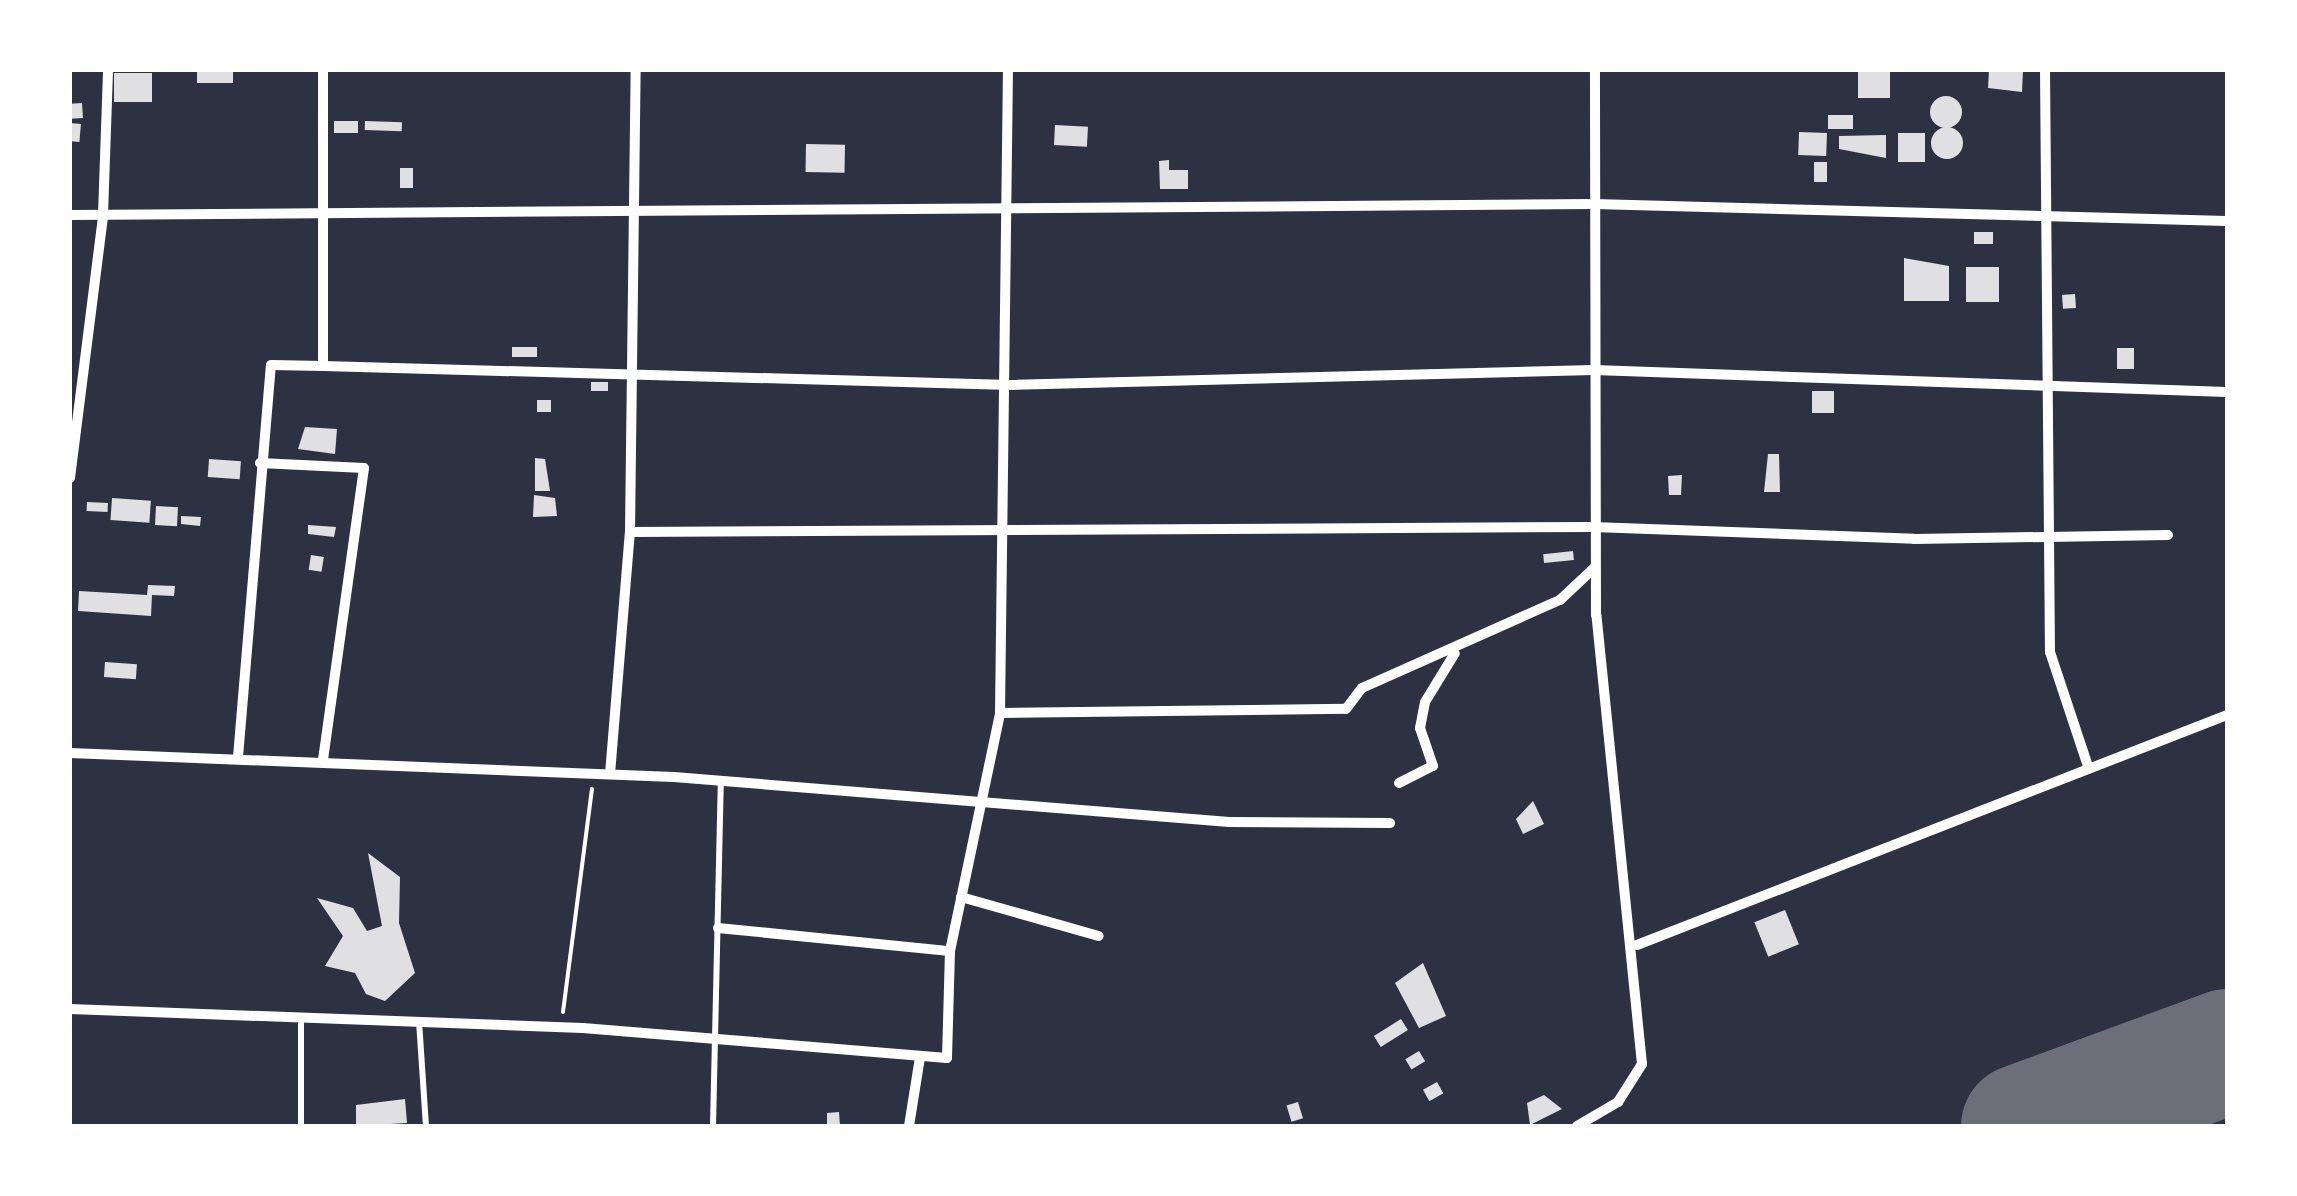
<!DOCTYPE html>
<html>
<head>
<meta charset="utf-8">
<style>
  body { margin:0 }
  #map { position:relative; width:2297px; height:1196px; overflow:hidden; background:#2d3142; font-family:"Exo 2",sans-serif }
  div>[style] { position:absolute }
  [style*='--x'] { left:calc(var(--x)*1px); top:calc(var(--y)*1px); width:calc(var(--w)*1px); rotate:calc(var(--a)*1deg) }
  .runway>* { height:125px; margin:-62.5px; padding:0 62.5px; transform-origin:62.5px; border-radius:62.5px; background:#6c6f7a }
  .building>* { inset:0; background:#e0e0e3; transform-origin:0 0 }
  .round { border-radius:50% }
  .path>* { height:4px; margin:-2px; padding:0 2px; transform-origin:2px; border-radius:2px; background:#fff }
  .service>* { height:6px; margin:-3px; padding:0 3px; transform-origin:3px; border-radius:3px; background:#fff }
  .minor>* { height:10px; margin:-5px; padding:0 5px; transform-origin:5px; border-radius:5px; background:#fff }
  span { translate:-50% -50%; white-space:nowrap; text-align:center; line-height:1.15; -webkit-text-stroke:10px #fff; paint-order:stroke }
  .frame { position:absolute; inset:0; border:72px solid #fff; pointer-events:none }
</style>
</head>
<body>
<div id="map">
  <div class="runway">
    <i style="--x:2023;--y:1126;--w:217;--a:-20.2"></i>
  </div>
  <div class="building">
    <i style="left:197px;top:70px;width:36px;height:13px"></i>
    <i style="left:1858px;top:70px;width:32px;height:28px"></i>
    <i style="clip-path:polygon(1989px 70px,2023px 70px,2022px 92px,1988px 88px)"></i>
    <i style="left:114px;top:73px;width:38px;height:29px"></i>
    <i class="round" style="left:1930px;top:96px;width:32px;height:32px"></i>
    <i style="left:82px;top:103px;width:15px;height:12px;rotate:86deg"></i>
    <i style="left:1828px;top:115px;width:25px;height:14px"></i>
    <i style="left:358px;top:121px;width:12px;height:24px;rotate:90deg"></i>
    <i style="left:365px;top:121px;width:37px;height:9px;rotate:2deg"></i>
    <i style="left:70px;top:123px;width:11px;height:18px;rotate:5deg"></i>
    <i style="left:1055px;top:125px;width:33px;height:20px;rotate:3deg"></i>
    <i class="round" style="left:1931px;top:127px;width:32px;height:32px"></i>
    <i style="left:1799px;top:132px;width:28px;height:23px;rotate:2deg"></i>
    <i style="left:1898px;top:133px;width:27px;height:29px"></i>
    <i style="clip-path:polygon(1886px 135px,1886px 158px,1839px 149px,1839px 136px)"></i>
    <i style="left:806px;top:144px;width:39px;height:28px;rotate:1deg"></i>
    <i style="clip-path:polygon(1169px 160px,1169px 170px,1188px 170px,1188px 189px,1160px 189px,1159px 161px)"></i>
    <i style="left:1814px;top:162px;width:13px;height:20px"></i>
    <i style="left:400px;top:168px;width:13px;height:20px"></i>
    <i style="left:1974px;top:232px;width:19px;height:12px"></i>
    <i style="clip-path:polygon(1904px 258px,1949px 266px,1949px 301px,1904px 301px)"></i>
    <i style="left:1966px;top:267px;width:33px;height:35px"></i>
    <i style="left:2075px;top:294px;width:14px;height:13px;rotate:86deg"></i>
    <i style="left:512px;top:347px;width:25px;height:10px"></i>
    <i style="left:2117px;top:348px;width:17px;height:21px"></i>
    <i style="left:591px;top:382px;width:17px;height:9px"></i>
    <i style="left:1812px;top:391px;width:22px;height:22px"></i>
    <i style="left:537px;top:400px;width:14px;height:12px"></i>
    <i style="clip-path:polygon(305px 427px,337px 429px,335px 454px,298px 449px)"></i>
    <i style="clip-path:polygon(1768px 454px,1779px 454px,1780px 492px,1764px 492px)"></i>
    <i style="clip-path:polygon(535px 458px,545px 459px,550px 491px,535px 491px)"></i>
    <i style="left:209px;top:459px;width:32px;height:18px;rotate:4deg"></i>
    <i style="clip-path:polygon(1682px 475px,1681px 495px,1669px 495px,1668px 476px)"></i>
    <i style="clip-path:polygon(534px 495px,555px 498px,557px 516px,533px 517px)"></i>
    <i style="left:112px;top:498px;width:39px;height:22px;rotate:4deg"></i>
    <i style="left:87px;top:502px;width:21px;height:9px;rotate:3deg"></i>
    <i style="left:156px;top:506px;width:22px;height:19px;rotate:3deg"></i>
    <i style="clip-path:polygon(181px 516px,201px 517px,200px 526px,181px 524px)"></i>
    <i style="clip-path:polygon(308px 525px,336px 527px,334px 537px,308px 534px)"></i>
    <i style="left:1573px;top:551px;width:9px;height:30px;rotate:84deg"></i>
    <i style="left:311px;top:555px;width:13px;height:15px;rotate:9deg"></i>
    <i style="clip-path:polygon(148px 585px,175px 586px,174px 596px,152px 595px,151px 616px,78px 611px,79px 591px,147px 595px)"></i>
    <i style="left:105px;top:662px;width:32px;height:15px;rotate:4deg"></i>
    <i style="clip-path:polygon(1533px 801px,1544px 824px,1523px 834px,1516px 819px)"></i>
    <i style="clip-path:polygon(368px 853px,400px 877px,399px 923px,415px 973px,385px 1001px,366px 994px,355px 973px,325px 966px,343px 936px,317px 898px,353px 908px,367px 931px,382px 926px)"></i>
    <i style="left:1785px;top:910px;width:37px;height:33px;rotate:68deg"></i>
    <i style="clip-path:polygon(1423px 963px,1446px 1016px,1419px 1028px,1395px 983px)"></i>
    <i style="left:1401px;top:1019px;width:13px;height:32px;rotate:58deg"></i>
    <i style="left:1419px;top:1051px;width:12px;height:16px;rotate:59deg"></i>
    <i style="left:1437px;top:1082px;width:13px;height:16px;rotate:61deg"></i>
    <i style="clip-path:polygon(1544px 1095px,1562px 1109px,1530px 1125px,1527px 1103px)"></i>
    <i style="clip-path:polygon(405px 1099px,407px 1123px,356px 1126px,356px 1105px)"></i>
    <i style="left:1298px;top:1102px;width:17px;height:12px;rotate:73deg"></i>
    <i style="clip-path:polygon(839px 1112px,840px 1126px,827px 1126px,827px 1113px)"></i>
  </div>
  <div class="path">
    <i style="--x:563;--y:1012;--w:225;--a:-82.6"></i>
  </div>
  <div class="service">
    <i style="--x:301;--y:1019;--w:107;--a:90"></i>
    <i style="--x:419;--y:1021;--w:105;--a:86.2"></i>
    <i style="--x:713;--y:1126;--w:345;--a:-88.7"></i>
  </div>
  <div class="minor">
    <i style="--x:2045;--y:70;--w:582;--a:89.51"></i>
    <i style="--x:2050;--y:652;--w:123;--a:71.6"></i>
    <i style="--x:70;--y:215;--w:1524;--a:-0.41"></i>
    <i style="--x:1594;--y:204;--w:633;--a:1.54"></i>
    <i style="--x:323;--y:366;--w:687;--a:1.58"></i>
    <i style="--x:1010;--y:385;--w:584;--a:-1.47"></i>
    <i style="--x:1594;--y:370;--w:633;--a:1.99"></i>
    <i style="--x:260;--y:463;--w:104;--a:2.8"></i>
    <i style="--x:364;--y:468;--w:294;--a:98"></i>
    <i style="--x:70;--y:478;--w:265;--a:-82.8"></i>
    <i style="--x:103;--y:215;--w:145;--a:-88"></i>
    <i style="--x:630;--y:532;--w:963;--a:-0.3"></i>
    <i style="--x:1593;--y:527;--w:321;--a:2.1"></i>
    <i style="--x:1914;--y:539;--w:254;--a:-0.9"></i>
    <i style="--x:1000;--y:713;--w:346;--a:-0.7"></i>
    <i style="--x:1346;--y:709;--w:26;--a:-53"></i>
    <i style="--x:1362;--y:688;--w:217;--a:-24"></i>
    <i style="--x:1560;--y:600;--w:47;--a:-43.3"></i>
    <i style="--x:70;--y:753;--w:604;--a:2.28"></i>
    <i style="--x:674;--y:777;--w:557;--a:4.64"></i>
    <i style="--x:1229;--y:822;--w:161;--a:0.4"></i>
    <i style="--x:238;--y:757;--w:393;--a:-85.2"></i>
    <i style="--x:271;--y:365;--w:52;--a:1.1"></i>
    <i style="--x:323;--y:366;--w:296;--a:-90"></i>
    <i style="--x:610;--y:774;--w:243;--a:-85.3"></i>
    <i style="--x:630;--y:532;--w:462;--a:-89.3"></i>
    <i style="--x:1399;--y:783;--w:38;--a:-27"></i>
    <i style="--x:1433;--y:766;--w:40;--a:-108.9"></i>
    <i style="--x:1420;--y:728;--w:26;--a:-79"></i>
    <i style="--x:1425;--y:702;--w:57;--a:-58.5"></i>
    <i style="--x:961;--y:897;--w:143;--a:15.8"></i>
    <i style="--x:718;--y:928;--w:233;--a:5.7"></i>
    <i style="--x:1637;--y:945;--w:633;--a:-21.3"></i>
    <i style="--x:70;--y:1009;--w:513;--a:2.12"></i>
    <i style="--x:583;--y:1028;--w:365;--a:4.7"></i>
    <i style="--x:947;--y:1058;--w:107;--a:-88.4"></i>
    <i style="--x:950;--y:951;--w:243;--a:-78.1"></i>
    <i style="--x:1000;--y:713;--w:643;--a:-89.29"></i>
    <i style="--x:909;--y:1126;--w:70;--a:-80.9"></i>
    <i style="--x:1577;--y:1126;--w:48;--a:-30.3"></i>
    <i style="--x:1618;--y:1102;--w:45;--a:-57.7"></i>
    <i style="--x:1642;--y:1064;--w:451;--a:-95.8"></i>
    <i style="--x:1596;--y:615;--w:545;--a:-90.11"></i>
  </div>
  <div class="frame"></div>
</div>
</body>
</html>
